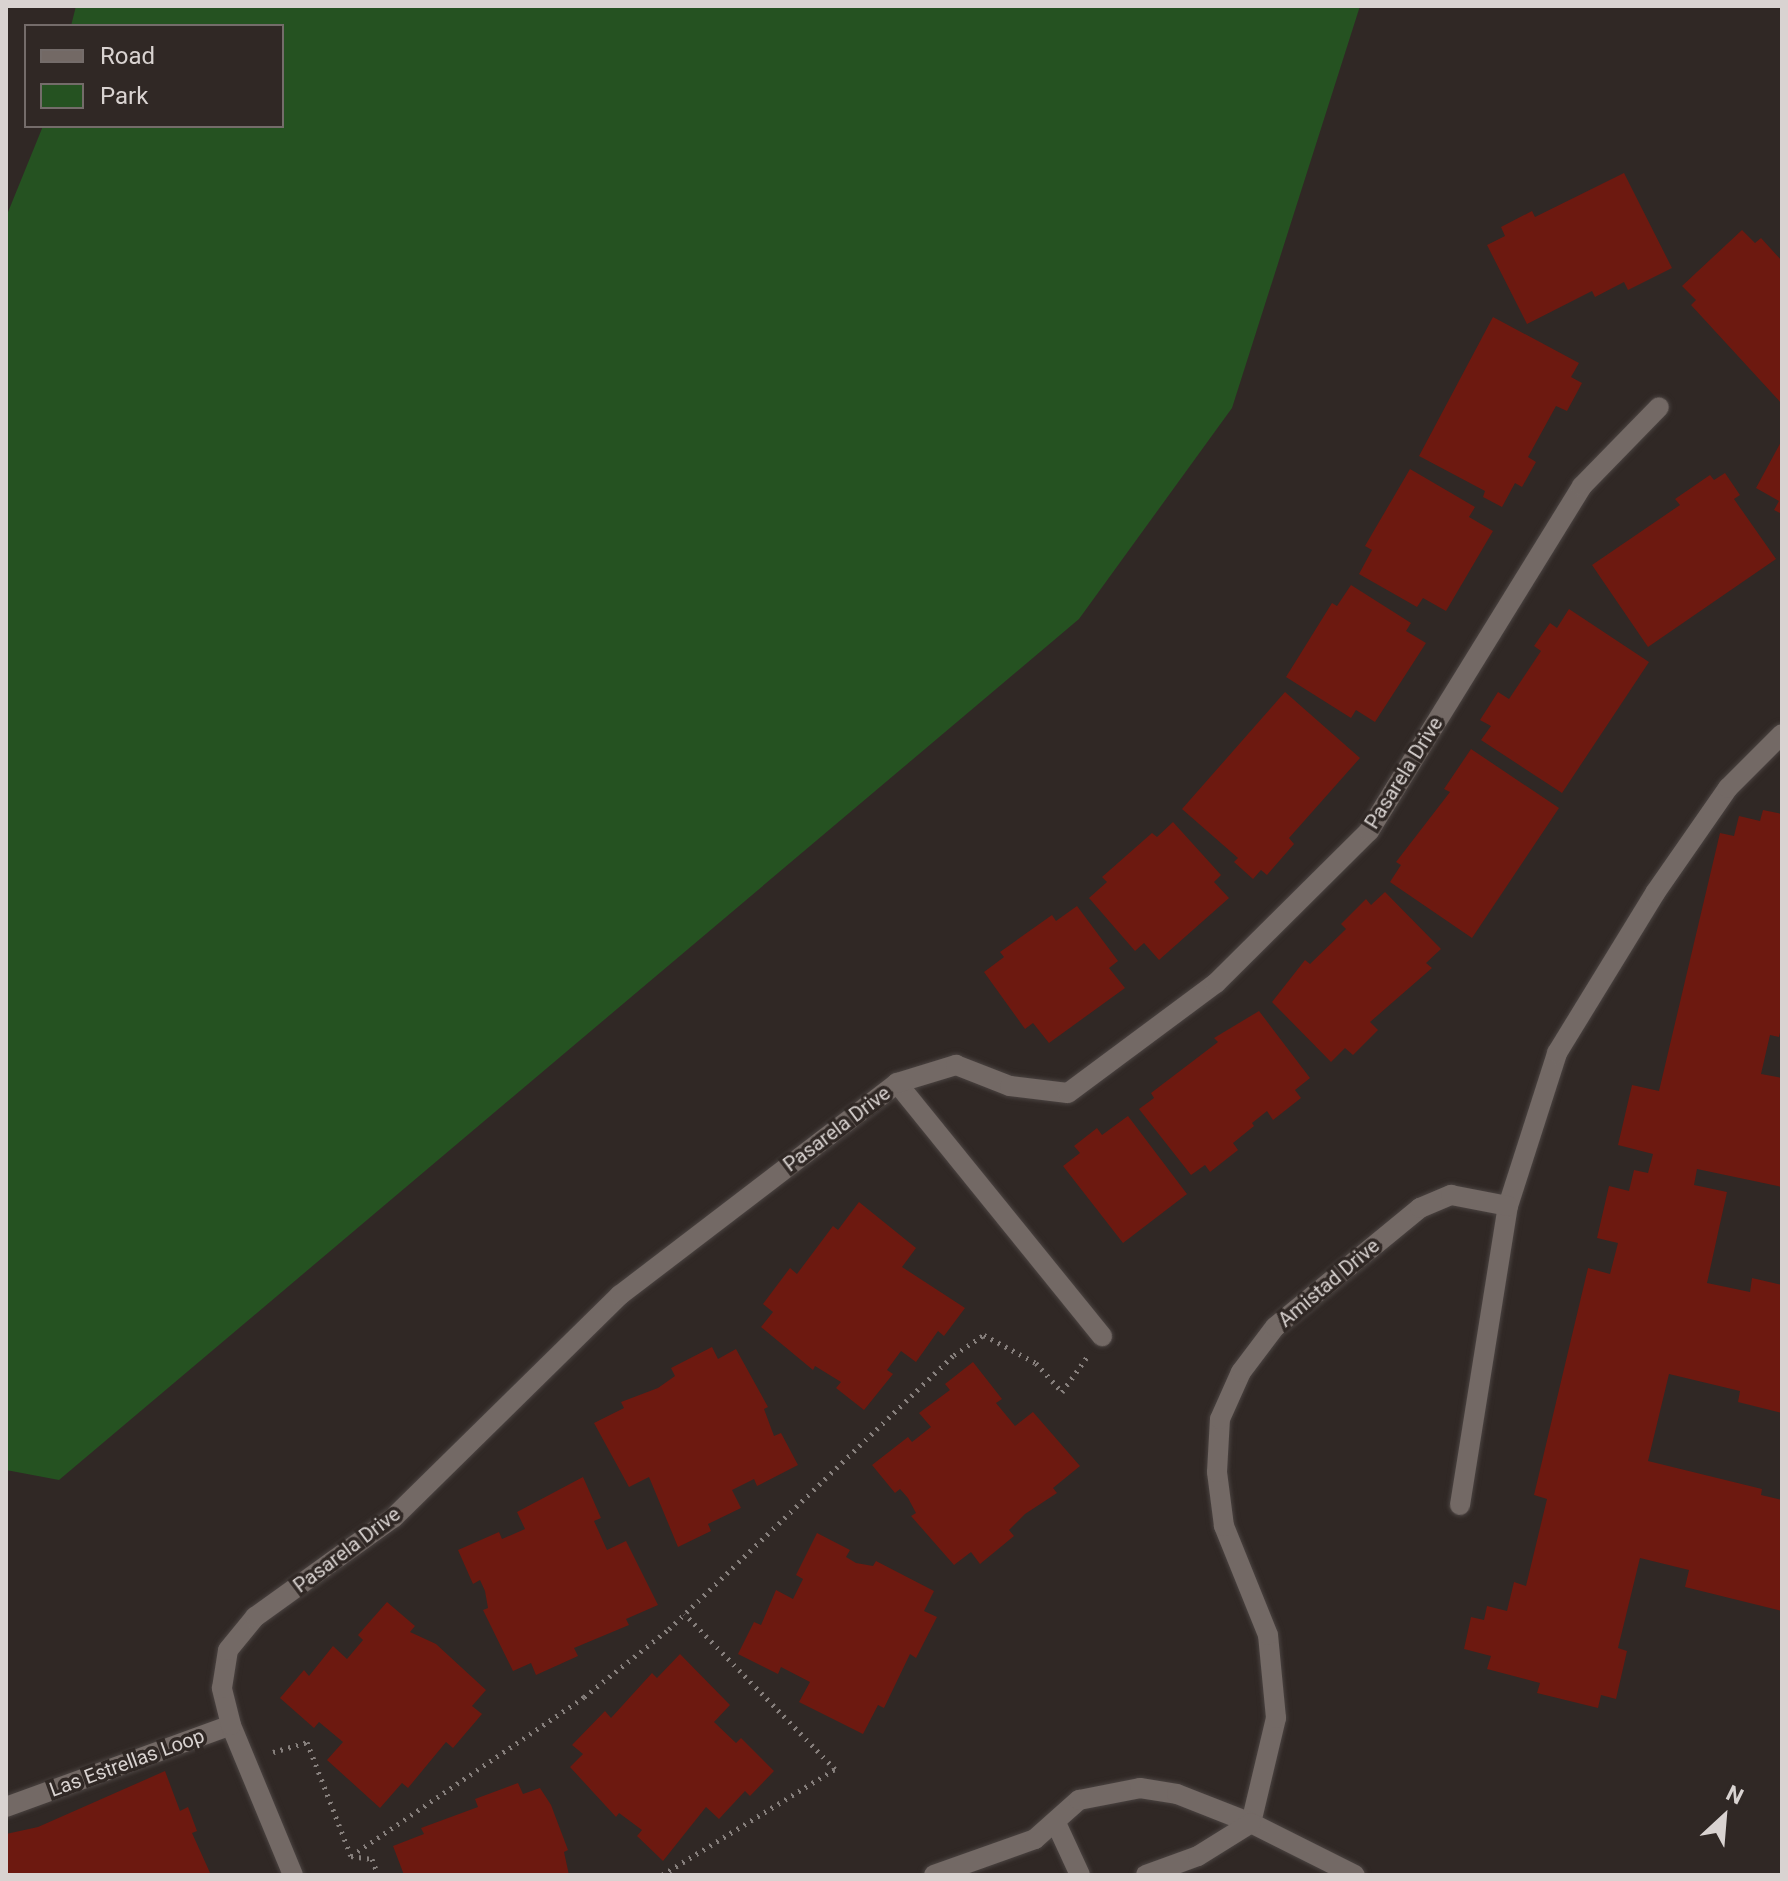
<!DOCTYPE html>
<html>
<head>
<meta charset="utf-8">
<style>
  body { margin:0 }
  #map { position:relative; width:1788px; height:1881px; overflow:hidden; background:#302825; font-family:Roboto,sans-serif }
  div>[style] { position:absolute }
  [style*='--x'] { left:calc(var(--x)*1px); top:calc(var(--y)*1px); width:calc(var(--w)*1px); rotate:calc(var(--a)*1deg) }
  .green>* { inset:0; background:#255221 }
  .building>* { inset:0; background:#6d1910 }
  .path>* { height:5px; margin-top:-2.5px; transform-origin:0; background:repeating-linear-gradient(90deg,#867f7c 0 2px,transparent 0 8px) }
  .roads { filter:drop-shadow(0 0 2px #4a4341) drop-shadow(0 0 2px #4a4341) }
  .service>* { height:20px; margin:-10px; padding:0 10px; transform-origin:10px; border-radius:10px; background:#736965 }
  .minor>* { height:20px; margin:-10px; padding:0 10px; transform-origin:10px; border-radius:10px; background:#736965 }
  span { translate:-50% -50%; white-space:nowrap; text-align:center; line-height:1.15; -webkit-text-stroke:7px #302825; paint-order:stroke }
  .street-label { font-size:20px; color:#d9d3d1 }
  .frame { position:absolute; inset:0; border:8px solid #d9d3d1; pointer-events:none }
  .legend { position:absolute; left:24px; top:24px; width:260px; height:104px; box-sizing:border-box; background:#302825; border:2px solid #746c6a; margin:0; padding:10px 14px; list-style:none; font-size:24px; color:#d9d3d1 }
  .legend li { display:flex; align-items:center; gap:16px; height:40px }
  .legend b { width:40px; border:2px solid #746c6a }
  .north { position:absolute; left:1684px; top:1777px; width:80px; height:80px; -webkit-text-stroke:6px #302825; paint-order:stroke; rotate:26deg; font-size:22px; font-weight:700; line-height:32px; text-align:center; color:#d9d3d1 }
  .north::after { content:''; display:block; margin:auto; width:28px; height:36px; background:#d9d3d1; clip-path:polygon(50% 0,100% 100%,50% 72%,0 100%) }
</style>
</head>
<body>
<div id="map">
  <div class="green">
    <i style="clip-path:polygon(76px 6px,1360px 6px,1232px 408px,1079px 619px,59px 1480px,6px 1470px,6px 217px,43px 126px,282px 126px,282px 26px,71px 26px)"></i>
  </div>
  <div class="building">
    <i style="clip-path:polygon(1624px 173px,1672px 268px,1628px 290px,1624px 282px,1595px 297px,1592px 291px,1527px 324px,1487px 245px,1505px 236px,1501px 227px,1532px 211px,1535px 217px)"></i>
    <i style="clip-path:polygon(1742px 230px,1755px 243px,1761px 238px,1782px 261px,1782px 404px,1691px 305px,1696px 300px,1682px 286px)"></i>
    <i style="clip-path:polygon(1493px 317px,1579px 363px,1571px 377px,1582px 383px,1567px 411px,1556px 406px,1528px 457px,1536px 462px,1522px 487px,1515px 483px,1502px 507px,1483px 497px,1485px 491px,1419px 456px)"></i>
    <i style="clip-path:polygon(1782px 440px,1782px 514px,1774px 510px,1779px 501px,1756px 488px)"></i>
    <i style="clip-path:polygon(1410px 469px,1475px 507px,1469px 517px,1493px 531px,1446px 611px,1423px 598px,1417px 607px,1359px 574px,1372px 550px,1365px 546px)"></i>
    <i style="clip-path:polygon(1725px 473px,1740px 495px,1734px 499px,1776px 559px,1648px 647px,1592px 565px,1680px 505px,1675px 499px,1710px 475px,1714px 480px)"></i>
    <i style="clip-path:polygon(1351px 585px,1411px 623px,1406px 631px,1426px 643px,1375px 722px,1356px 710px,1351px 718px,1286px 677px,1332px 603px,1337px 606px)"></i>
    <i style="clip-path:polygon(1569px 609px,1649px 662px,1562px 793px,1481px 740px,1491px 726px,1480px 720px,1498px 692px,1509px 699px,1541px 651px,1534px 646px,1550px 623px,1557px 628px)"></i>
    <i style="clip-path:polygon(1285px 692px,1360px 758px,1289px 838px,1294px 844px,1267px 875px,1261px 870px,1253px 879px,1234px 862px,1238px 858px,1182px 809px)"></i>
    <i style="clip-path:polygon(1471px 749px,1559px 808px,1472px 938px,1390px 882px,1401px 865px,1396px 862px,1450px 792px,1444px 789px)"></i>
    <i style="clip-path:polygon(1763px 810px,1782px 814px,1782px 1024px,1779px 1037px,1770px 1035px,1761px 1074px,1782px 1078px,1782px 1187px,1697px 1169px,1694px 1185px,1727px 1192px,1707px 1283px,1750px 1292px,1752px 1278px,1782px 1285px,1782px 1413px,1738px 1402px,1740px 1391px,1669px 1374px,1648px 1461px,1762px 1489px,1761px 1495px,1782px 1500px,1782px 1611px,1685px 1587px,1689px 1570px,1640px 1558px,1618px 1648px,1627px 1651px,1616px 1699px,1601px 1695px,1598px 1708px,1537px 1693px,1540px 1683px,1487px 1669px,1491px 1656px,1464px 1649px,1471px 1617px,1484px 1620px,1487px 1606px,1507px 1611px,1514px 1582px,1526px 1586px,1547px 1499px,1534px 1495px,1588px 1268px,1610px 1274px,1618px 1243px,1597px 1238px,1609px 1186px,1629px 1191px,1634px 1170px,1648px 1173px,1653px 1154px,1618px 1145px,1632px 1085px,1659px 1091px,1720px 833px,1734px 836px,1739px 816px,1760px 821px)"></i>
    <i style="clip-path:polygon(1173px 822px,1221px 875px,1214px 882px,1229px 898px,1159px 960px,1144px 943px,1135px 951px,1089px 898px,1107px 882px,1102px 877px,1152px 833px,1157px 837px)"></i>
    <i style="clip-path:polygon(1385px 892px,1441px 949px,1426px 963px,1432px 968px,1370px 1022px,1378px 1030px,1353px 1055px,1345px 1048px,1331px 1062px,1272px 1002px,1305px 960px,1310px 964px,1346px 929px,1341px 924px,1366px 899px,1371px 905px)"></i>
    <i style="clip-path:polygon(1077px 906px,1118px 961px,1109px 968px,1125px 988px,1049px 1043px,1033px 1023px,1025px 1029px,984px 972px,1004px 957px,1000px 952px,1052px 915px,1056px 921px)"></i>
    <i style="clip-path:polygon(1259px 1011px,1310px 1078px,1295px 1090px,1301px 1098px,1273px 1120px,1267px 1111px,1252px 1123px,1254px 1126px,1233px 1143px,1238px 1150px,1210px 1172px,1205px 1165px,1191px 1175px,1139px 1109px,1154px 1098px,1151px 1093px,1218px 1042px,1214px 1038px)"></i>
    <i style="clip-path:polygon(1128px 1116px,1187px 1194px,1123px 1243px,1063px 1166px,1080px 1153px,1074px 1146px,1097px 1128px,1102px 1135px)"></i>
    <i style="clip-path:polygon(859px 1202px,916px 1248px,902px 1267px,965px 1308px,944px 1336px,938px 1331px,916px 1362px,901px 1351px,887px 1370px,893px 1374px,864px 1410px,836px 1388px,841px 1382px,815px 1366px,813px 1370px,761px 1327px,773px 1312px,763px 1304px,790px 1268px,797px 1274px,833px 1226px,838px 1230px)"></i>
    <i style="clip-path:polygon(712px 1347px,718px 1359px,736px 1349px,768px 1407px,764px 1409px,774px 1436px,781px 1433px,798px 1465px,757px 1486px,754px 1479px,732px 1490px,741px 1508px,708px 1524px,711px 1531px,678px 1547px,649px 1477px,629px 1487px,594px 1423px,624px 1408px,621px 1402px,658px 1388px,675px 1376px,671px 1368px)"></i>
    <i style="clip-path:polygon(973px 1362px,1002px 1399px,996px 1403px,1015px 1426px,1033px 1412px,1080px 1466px,1053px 1488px,1057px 1493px,1025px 1514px,1009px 1530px,1014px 1536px,980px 1564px,971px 1552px,954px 1565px,911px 1516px,916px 1513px,908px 1498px,900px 1489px,895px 1493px,872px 1465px,908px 1437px,912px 1442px,931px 1427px,919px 1413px,950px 1390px,945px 1384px)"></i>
    <i style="clip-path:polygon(583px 1477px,601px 1518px,594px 1521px,607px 1550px,626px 1541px,658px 1605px,626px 1619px,629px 1625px,574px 1648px,578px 1656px,536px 1675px,531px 1663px,513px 1671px,483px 1610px,488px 1608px,485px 1591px,480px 1580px,473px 1584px,458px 1550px,499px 1532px,502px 1539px,525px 1529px,517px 1512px)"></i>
    <i style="clip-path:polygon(817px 1533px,850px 1550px,846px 1557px,856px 1563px,873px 1566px,876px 1561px,934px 1591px,924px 1611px,937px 1617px,916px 1658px,910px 1654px,884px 1708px,878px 1705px,863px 1734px,799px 1702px,810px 1682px,781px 1667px,778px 1674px,738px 1654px,754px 1622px,761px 1625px,776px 1590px,793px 1599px,803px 1579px,796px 1575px)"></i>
    <i style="clip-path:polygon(387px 1602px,415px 1626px,410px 1632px,436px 1644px,486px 1690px,472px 1706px,482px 1714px,453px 1748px,446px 1742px,408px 1788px,402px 1783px,380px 1808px,327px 1760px,343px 1742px,319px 1722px,314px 1728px,280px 1698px,304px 1670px,309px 1676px,333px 1646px,347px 1659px,363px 1640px,358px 1635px)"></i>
    <i style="clip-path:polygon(680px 1654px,730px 1705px,714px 1722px,736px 1743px,741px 1738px,774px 1771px,750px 1796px,745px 1791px,719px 1819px,706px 1807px,663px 1861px,637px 1836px,642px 1830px,619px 1813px,616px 1817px,570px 1767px,583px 1754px,572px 1745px,605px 1711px,611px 1718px,652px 1673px,657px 1678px)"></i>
    <i style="clip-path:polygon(165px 1771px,180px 1811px,188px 1807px,197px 1831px,192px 1833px,211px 1875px,6px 1875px,6px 1834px,38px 1827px)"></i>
    <i style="clip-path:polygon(518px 1783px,523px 1794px,540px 1788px,551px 1805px,568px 1850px,564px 1852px,569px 1875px,404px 1875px,393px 1846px,424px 1834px,421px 1828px,478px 1807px,475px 1799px)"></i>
  </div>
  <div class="path">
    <i style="--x:273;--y:1752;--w:35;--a:-16"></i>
    <i style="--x:307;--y:1742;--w:122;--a:68.9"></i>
    <i style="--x:351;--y:1856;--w:282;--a:-34.3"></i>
    <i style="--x:584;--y:1697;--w:109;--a:-38.7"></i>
    <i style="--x:669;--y:1629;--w:395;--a:-43.9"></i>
    <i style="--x:954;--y:1355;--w:36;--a:-34"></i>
    <i style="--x:984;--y:1335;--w:59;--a:28.3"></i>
    <i style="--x:1036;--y:1363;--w:39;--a:48"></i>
    <i style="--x:1062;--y:1392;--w:43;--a:-54.5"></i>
    <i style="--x:351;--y:1856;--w:21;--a:8"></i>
    <i style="--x:372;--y:1859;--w:17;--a:69"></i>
    <i style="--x:662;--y:1875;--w:203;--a:-31.5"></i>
    <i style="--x:835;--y:1769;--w:216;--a:-134.1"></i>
  </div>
  <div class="roads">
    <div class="service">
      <i style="--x:897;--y:1083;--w:326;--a:51"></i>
    </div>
    <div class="minor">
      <i style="--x:1460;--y:1505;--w:303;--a:-80.9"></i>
      <i style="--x:1508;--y:1206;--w:161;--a:-72.2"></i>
      <i style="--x:1557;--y:1053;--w:188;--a:-58.5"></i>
      <i style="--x:1655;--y:893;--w:128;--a:-55.2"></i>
      <i style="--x:1728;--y:788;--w:76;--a:-45"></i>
      <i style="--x:6;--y:1807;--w:239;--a:-20"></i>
      <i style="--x:1056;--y:1823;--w:57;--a:65.2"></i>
      <i style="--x:1251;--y:1823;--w:108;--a:-76.6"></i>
      <i style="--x:1276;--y:1718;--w:83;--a:-95.5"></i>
      <i style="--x:1268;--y:1635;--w:118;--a:-112"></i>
      <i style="--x:1224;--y:1526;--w:54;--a:-97.4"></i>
      <i style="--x:1217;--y:1472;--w:53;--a:-86.8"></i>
      <i style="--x:1220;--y:1419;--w:51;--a:-65.9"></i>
      <i style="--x:1241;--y:1372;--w:56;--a:-52.9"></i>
      <i style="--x:1275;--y:1327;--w:188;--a:-39.4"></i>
      <i style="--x:1420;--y:1208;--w:34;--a:-23"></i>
      <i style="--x:1451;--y:1195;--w:58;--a:10.9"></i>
      <i style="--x:293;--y:1875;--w:162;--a:-112.5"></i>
      <i style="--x:231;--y:1725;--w:38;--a:-104"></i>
      <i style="--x:222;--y:1688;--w:38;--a:-81"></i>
      <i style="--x:228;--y:1650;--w:43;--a:-50.7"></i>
      <i style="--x:255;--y:1617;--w:170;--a:-35.7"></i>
      <i style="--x:393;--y:1518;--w:318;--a:-44.5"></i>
      <i style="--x:620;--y:1295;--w:349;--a:-37.4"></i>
      <i style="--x:897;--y:1083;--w:62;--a:-17"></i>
      <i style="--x:956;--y:1065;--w:58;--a:21.3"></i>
      <i style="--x:1010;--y:1086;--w:58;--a:6.9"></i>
      <i style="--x:1068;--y:1093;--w:184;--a:-36.6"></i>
      <i style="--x:1216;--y:983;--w:216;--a:-44.8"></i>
      <i style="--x:1369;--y:831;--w:405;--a:-58.3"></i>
      <i style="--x:1582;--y:486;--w:110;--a:-45.7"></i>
      <i style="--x:934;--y:1875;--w:107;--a:-19.6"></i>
      <i style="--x:1035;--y:1839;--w:59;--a:-41.6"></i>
      <i style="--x:1079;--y:1800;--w:62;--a:-11.1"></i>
      <i style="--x:1140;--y:1788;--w:37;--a:9"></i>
      <i style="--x:1177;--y:1794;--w:79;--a:21.4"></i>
      <i style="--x:1251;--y:1823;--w:116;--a:26.6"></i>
      <i style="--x:1146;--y:1875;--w:55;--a:-20.1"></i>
      <i style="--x:1198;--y:1856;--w:62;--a:-31.9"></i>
    </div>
  </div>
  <div class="street-label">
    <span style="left:1404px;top:773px;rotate:-58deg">Pasarela Drive</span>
    <span style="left:837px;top:1129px;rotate:-37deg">Pasarela Drive</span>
    <span style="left:1329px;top:1283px;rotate:-40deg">Amistad Drive</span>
    <span style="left:347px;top:1550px;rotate:-37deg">Pasarela Drive</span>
    <span style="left:127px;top:1763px;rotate:-20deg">Las Estrellas Loop</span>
  </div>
  <div class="frame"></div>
  <ul class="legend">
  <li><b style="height:10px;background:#736965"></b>Road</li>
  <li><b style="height:22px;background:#255221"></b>Park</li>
  </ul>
  <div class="north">N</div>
</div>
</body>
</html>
